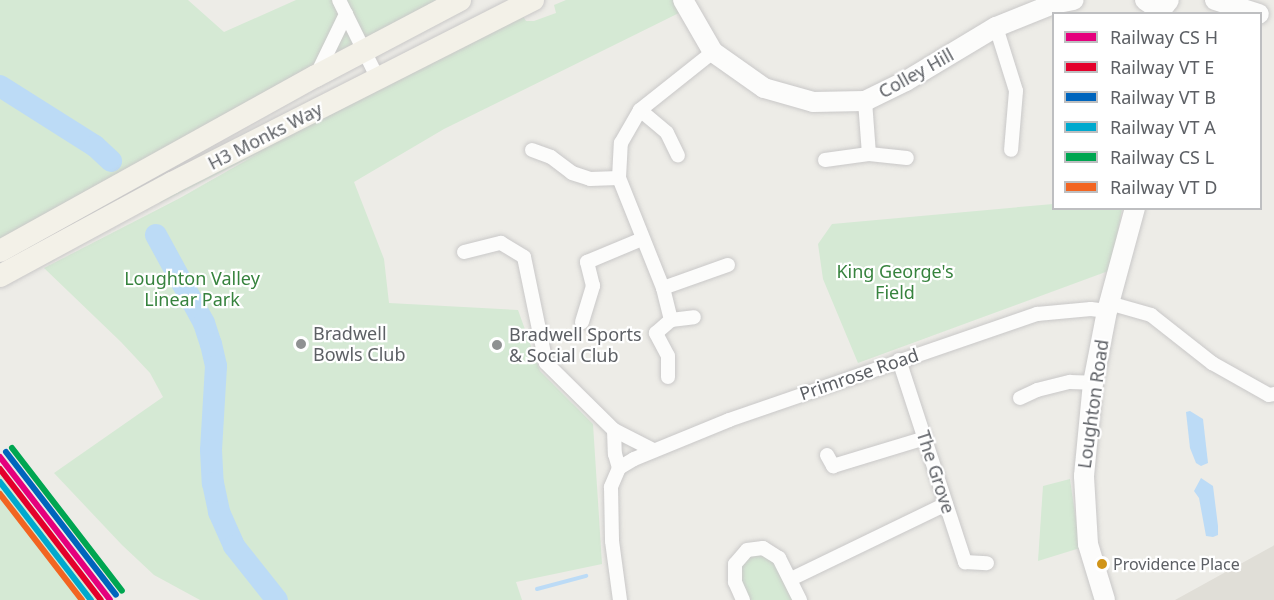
<!DOCTYPE html>
<html>
<head>
<meta charset="utf-8">
<style>
  body { margin:0 }
  #map { position:relative; width:1274px; height:600px; overflow:hidden; background:#edece7; font-family:"Noto Sans",sans-serif }
  div>[style] { position:absolute }
  [style*='--x'] { left:calc(var(--x)*1px); top:calc(var(--y)*1px); width:calc(var(--w)*1px); rotate:calc(var(--a)*1deg) }
  .education>* { inset:0; background:#e0ded7 }
  .green>* { inset:0; background:#d5e9d4 }
  .water>* { inset:0; background:#bcdbf6 }
  .stream>* { height:4px; margin:-2px; padding:0 2px; transform-origin:2px; border-radius:2px; background:#bcdbf6 }
  .river>* { height:22px; margin:-11px; padding:0 11px; transform-origin:11px; border-radius:11px; background:#bcdbf6 }
  .roads { filter:drop-shadow(0 0 2px #c9c8c8) drop-shadow(0 0 2px #c9c8c8) }
  .street>* { height:14px; margin:-7px; padding:0 7px; transform-origin:7px; border-radius:7px; background:#fcfcfb }
  .secondary>* { height:20px; margin:-10px; padding:0 10px; transform-origin:10px; border-radius:10px; background:#fcfcfb }
  .primary>* { height:22px; margin:-11px; padding:0 11px; transform-origin:11px; border-radius:11px; background:#f3f1e8 }
  .rail-1>* { height:6px; margin:-3px; padding:0 3px; transform-origin:3px; border-radius:3px; background:#e5007d }
  .rail-2>* { height:6px; margin:-3px; padding:0 3px; transform-origin:3px; border-radius:3px; background:#e4002b }
  .rail-3>* { height:6px; margin:-3px; padding:0 3px; transform-origin:3px; border-radius:3px; background:#0065bd }
  .rail-4>* { height:6px; margin:-3px; padding:0 3px; transform-origin:3px; border-radius:3px; background:#00a9ce }
  .rail-5>* { height:6px; margin:-3px; padding:0 3px; transform-origin:3px; border-radius:3px; background:#00a651 }
  .rail-6>* { height:6px; margin:-3px; padding:0 3px; transform-origin:3px; border-radius:3px; background:#f26522 }
  .dots>* { width:16px; height:16px; translate:-50% -50%; box-sizing:border-box; border:3px solid #fff; border-radius:50% }
  span { translate:-50% -50%; white-space:nowrap; text-align:center; line-height:1.15; -webkit-text-stroke:4.5px #fff; paint-order:stroke }
  .bus-label { font-size:16px; color:#5d6065 }
  .left { translate:0 -50%; text-align:left }
  .street-label { font-size:18px; color:#5d6065 }
  .park-label { font-size:18px; color:#37833e }
  .poi-label { font-size:18px; color:#5d6065 }
  .legend { position:absolute; left:1052px; top:12px; width:210px; height:198px; box-sizing:border-box; background:#fff; border:2px solid #bebfc1; margin:0; padding:8px 10px; list-style:none; font-size:18px; color:#5d6065 }
  .legend li { display:flex; align-items:center; gap:12px; height:30px }
  .legend b { width:30px; border:2px solid #bebfc1 }
</style>
</head>
<body>
<div id="map">
  <div class="education">
    <i style="clip-path:polygon(1274px 545px,1274px 600px,1175px 600px,1273px 546px)"></i>
  </div>
  <div class="green">
    <i style="clip-path:polygon(0 0,188px 0,224px 32px,296px 0,460px 0,0 251px)"></i>
    <i style="clip-path:polygon(566px 0,674px 0,683px 11px,444px 129px,354px 182px,384px 259px,389px 303px,518px 310px,540px 371px,593px 424px,602px 564px,516px 582px,522px 600px,200px 600px,154px 575px,122px 545px,54px 473px,163px 397px,150px 373px,121px 342px,44px 268px,180px 198px,261px 152px,160px 203px,155px 194px,523px 16px,526px 21px,534px 21px,556px 13px,554px 5px)"></i>
    <i style="clip-path:polygon(1053px 204px,1054px 208px,1122px 209px,1111px 270px,858px 363px,823px 279px,818px 244px,832px 224px)"></i>
    <i style="clip-path:polygon(0 468px,31px 513px,98px 600px,0 600px)"></i>
    <i style="clip-path:polygon(1070px 479px,1080px 548px,1038px 561px,1043px 486px)"></i>
    <i style="clip-path:polygon(763px 552px,778px 561px,796px 600px,745px 600px,738px 565px,748px 553px)"></i>
  </div>
  <div class="water">
    <i style="clip-path:polygon(1190px 411px,1203px 419px,1208px 463px,1201px 466px,1196px 463px,1190px 448px,1186px 412px)"></i>
    <i style="clip-path:polygon(1201px 478px,1213px 486px,1218px 526px,1218px 535px,1213px 537px,1206px 536px,1199px 498px,1194px 491px)"></i>
  </div>
  <div class="stream">
    <i style="--x:537;--y:589;--w:51;--a:-14.9"></i>
  </div>
  <div class="river">
    <i style="--x:0;--y:86;--w:112;--a:32.3"></i>
    <i style="--x:95;--y:146;--w:22;--a:43"></i>
    <i style="--x:156;--y:235;--w:100;--a:61.4"></i>
    <i style="--x:204;--y:323;--w:22;--a:72"></i>
    <i style="--x:211;--y:344;--w:23;--a:77"></i>
    <i style="--x:216;--y:366;--w:84;--a:93.4"></i>
    <i style="--x:211;--y:450;--w:33;--a:87"></i>
    <i style="--x:213;--y:483;--w:30;--a:78"></i>
    <i style="--x:219;--y:512;--w:37;--a:66"></i>
    <i style="--x:234;--y:546;--w:69;--a:51.5"></i>
  </div>
  <div class="roads">
    <div class="street">
      <i style="--x:339;--y:0;--w:88;--a:63.7"></i>
      <i style="--x:996;--y:27;--w:67;--a:72.6"></i>
      <i style="--x:1016;--y:91;--w:59;--a:94.8"></i>
      <i style="--x:317;--y:74;--w:67;--a:-64.2"></i>
      <i style="--x:865;--y:101;--w:53;--a:85.7"></i>
      <i style="--x:640;--y:110;--w:35;--a:40"></i>
      <i style="--x:667;--y:133;--w:25;--a:64"></i>
      <i style="--x:532;--y:150;--w:20;--a:20"></i>
      <i style="--x:551;--y:157;--w:26;--a:37"></i>
      <i style="--x:572;--y:173;--w:19;--a:18"></i>
      <i style="--x:590;--y:179;--w:29;--a:-2"></i>
      <i style="--x:825;--y:160;--w:44;--a:-7.8"></i>
      <i style="--x:869;--y:154;--w:38;--a:6"></i>
      <i style="--x:464;--y:252;--w:38;--a:-14"></i>
      <i style="--x:501;--y:243;--w:27;--a:31"></i>
      <i style="--x:524;--y:257;--w:108;--a:78.3"></i>
      <i style="--x:546;--y:363;--w:95;--a:44.6"></i>
      <i style="--x:614;--y:430;--w:24;--a:88"></i>
      <i style="--x:615;--y:454;--w:15;--a:74"></i>
      <i style="--x:619;--y:468;--w:21;--a:113"></i>
      <i style="--x:611;--y:487;--w:54;--a:88.9"></i>
      <i style="--x:612;--y:541;--w:60;--a:82.3"></i>
      <i style="--x:663;--y:288;--w:118;--a:-111.8"></i>
      <i style="--x:619;--y:178;--w:35;--a:-87"></i>
      <i style="--x:621;--y:143;--w:38;--a:-60"></i>
      <i style="--x:640;--y:110;--w:93;--a:-38.5"></i>
      <i style="--x:1109;--y:303;--w:44;--a:15.9"></i>
      <i style="--x:1151;--y:315;--w:78;--a:38.2"></i>
      <i style="--x:1212;--y:363;--w:65;--a:29.3"></i>
      <i style="--x:1269;--y:395;--w:5;--a:-11"></i>
      <i style="--x:671;--y:320;--w:23;--a:-7"></i>
      <i style="--x:582;--y:322;--w:38;--a:-73"></i>
      <i style="--x:593;--y:286;--w:25;--a:-104"></i>
      <i style="--x:587;--y:262;--w:60;--a:-22.7"></i>
      <i style="--x:899;--y:360;--w:213;--a:71.9"></i>
      <i style="--x:965;--y:562;--w:22;--a:3"></i>
      <i style="--x:668;--y:377;--w:21;--a:-90"></i>
      <i style="--x:668;--y:356;--w:26;--a:-118"></i>
      <i style="--x:656;--y:333;--w:20;--a:-41"></i>
      <i style="--x:671;--y:320;--w:33;--a:-104"></i>
      <i style="--x:663;--y:288;--w:69;--a:-19.5"></i>
      <i style="--x:1020;--y:398;--w:19;--a:-25"></i>
      <i style="--x:1037;--y:390;--w:34;--a:-14"></i>
      <i style="--x:1070;--y:382;--w:23;--a:2"></i>
      <i style="--x:614;--y:430;--w:44;--a:27.1"></i>
      <i style="--x:827;--y:455;--w:13;--a:61"></i>
      <i style="--x:833;--y:466;--w:96;--a:-16.9"></i>
      <i style="--x:619;--y:468;--w:17;--a:-31"></i>
      <i style="--x:634;--y:459;--w:103;--a:-22.3"></i>
      <i style="--x:729;--y:420;--w:326;--a:-19"></i>
      <i style="--x:1037;--y:314;--w:54;--a:-5.3"></i>
      <i style="--x:1091;--y:309;--w:16;--a:7"></i>
      <i style="--x:791;--y:579;--w:172;--a:-25.8"></i>
      <i style="--x:743;--y:600;--w:20;--a:-114"></i>
      <i style="--x:735;--y:582;--w:18;--a:-90"></i>
      <i style="--x:735;--y:564;--w:18;--a:-49"></i>
      <i style="--x:747;--y:550;--w:16;--a:-7"></i>
      <i style="--x:763;--y:548;--w:19;--a:32"></i>
      <i style="--x:779;--y:558;--w:47;--a:63.4"></i>
    </div>
    <div class="secondary">
      <i style="--x:683;--y:0;--w:60;--a:60"></i>
      <i style="--x:713;--y:52;--w:62;--a:35.2"></i>
      <i style="--x:764;--y:88;--w:51;--a:15.9"></i>
      <i style="--x:813;--y:102;--w:52;--a:-1.1"></i>
      <i style="--x:865;--y:101;--w:46;--a:-26"></i>
      <i style="--x:906;--y:81;--w:105;--a:-31"></i>
      <i style="--x:996;--y:27;--w:61;--a:-22"></i>
      <i style="--x:1053;--y:4;--w:21;--a:-11"></i>
      <i style="--x:1145;--y:0;--w:12;--a:35"></i>
      <i style="--x:1155;--y:7;--w:10;--a:-11"></i>
      <i style="--x:1165;--y:5;--w:6;--a:-51"></i>
      <i style="--x:1215;--y:0;--w:46;--a:17.7"></i>
      <i style="--x:1105;--y:600;--w:59;--a:-106.9"></i>
      <i style="--x:1088;--y:544;--w:68;--a:-93.4"></i>
      <i style="--x:1084;--y:476;--w:93;--a:-84.5"></i>
      <i style="--x:1093;--y:383;--w:73;--a:-79"></i>
      <i style="--x:1107;--y:311;--w:107;--a:-74.8"></i>
    </div>
    <div class="primary">
      <i style="--x:0;--y:251;--w:361;--a:-29"></i>
      <i style="--x:316;--y:76;--w:163;--a:-27.8"></i>
      <i style="--x:0;--y:276;--w:196;--a:-28.4"></i>
      <i style="--x:172;--y:183;--w:405;--a:-26.9"></i>
    </div>
  </div>
  <div class="rail-1">
    <i style="--x:0;--y:457;--w:180;--a:52.4"></i>
  </div>
  <div class="rail-2">
    <i style="--x:0;--y:469;--w:165;--a:52.4"></i>
  </div>
  <div class="rail-3">
    <i style="--x:6;--y:452;--w:180;--a:52.4"></i>
  </div>
  <div class="rail-4">
    <i style="--x:0;--y:482;--w:149;--a:52.4"></i>
  </div>
  <div class="rail-5">
    <i style="--x:12;--y:448;--w:180;--a:52.4"></i>
  </div>
  <div class="rail-6">
    <i style="--x:0;--y:494;--w:134;--a:52.3"></i>
  </div>
  <div class="dots">
    <i style="left:301px;top:344px;background:#8f9192"></i>
    <i style="left:497px;top:345px;background:#8f9192"></i>
    <i style="left:1102px;top:564px;background:#d09419"></i>
  </div>
  <div class="bus-label">
    <span class="left" style="left:1113px;top:564px">Providence Place</span>
  </div>
  <div class="street-label">
    <span style="left:916px;top:73px;rotate:-29deg">Colley Hill</span>
    <span style="left:265px;top:136px;rotate:-27deg">H3 Monks Way</span>
    <span style="left:859px;top:374px;rotate:-19deg">Primrose Road</span>
    <span style="left:1093px;top:404px;rotate:-82deg">Loughton Road</span>
    <span style="left:936px;top:472px;rotate:72deg">The Grove</span>
  </div>
  <div class="park-label">
    <span style="left:895px;top:282px">King George's<br>Field</span>
    <span style="left:192px;top:289px">Loughton Valley<br>Linear Park</span>
  </div>
  <div class="poi-label">
    <span class="left" style="left:313px;top:344px">Bradwell<br>Bowls Club</span>
    <span class="left" style="left:509px;top:345px">Bradwell Sports<br>&amp; Social Club</span>
  </div>
  <ul class="legend">
  <li><b style="height:8px;background:#e5007d"></b>Railway CS H</li>
  <li><b style="height:8px;background:#e4002b"></b>Railway VT E</li>
  <li><b style="height:8px;background:#0065bd"></b>Railway VT B</li>
  <li><b style="height:8px;background:#00a9ce"></b>Railway VT A</li>
  <li><b style="height:8px;background:#00a651"></b>Railway CS L</li>
  <li><b style="height:8px;background:#f26522"></b>Railway VT D</li>
  </ul>
</div>
</body>
</html>
